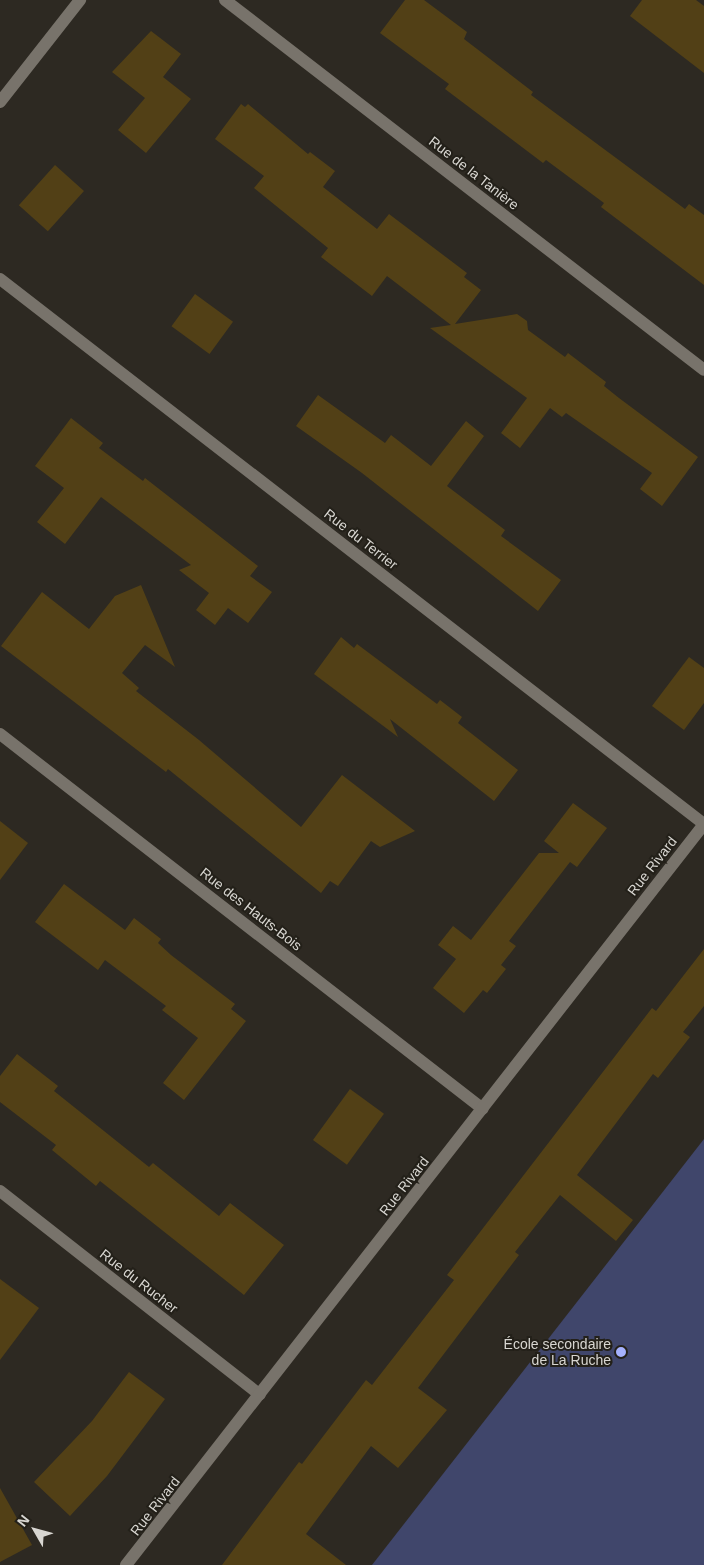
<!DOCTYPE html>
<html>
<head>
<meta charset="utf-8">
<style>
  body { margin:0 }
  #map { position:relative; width:704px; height:1565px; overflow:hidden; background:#2d2922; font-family:Arial,sans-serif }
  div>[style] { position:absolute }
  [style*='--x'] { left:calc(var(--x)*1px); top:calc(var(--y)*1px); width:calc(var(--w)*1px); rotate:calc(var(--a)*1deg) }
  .green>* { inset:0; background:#40466b }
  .building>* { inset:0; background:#524016; transform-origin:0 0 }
  .minor>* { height:12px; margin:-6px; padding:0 6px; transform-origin:6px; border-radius:6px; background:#78736b }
  .dots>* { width:14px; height:14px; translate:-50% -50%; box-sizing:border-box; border:2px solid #232019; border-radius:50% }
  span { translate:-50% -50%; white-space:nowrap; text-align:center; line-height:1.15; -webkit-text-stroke:4px #232019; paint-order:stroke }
  .street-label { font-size:14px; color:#d8d6d1 }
  .poi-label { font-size:14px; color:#d8d6d1 }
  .right { translate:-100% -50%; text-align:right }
  .north { position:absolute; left:10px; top:1505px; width:50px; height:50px; -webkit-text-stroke:4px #232019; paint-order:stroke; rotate:308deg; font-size:14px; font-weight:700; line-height:20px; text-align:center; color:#d8d6d1 }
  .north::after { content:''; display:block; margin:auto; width:18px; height:22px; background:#d8d6d1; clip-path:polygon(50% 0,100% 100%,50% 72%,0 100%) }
</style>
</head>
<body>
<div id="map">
  <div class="green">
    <i style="clip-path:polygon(704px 1139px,704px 1565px,372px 1565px)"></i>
  </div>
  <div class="building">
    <i style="clip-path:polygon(405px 0,424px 0,467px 32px,464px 39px,533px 92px,531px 95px,685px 209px,689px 204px,704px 215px,704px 285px,601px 207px,604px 203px,546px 160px,543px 163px,445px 89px,449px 84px,380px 33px)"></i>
    <i style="clip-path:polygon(642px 0,696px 0,704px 6px,704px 73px,630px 16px)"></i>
    <i style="clip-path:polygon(151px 31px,181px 54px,163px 77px,191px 99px,146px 153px,118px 130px,145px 98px,112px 72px)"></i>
    <i style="clip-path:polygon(241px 104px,245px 107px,248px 104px,308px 154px,310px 152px,335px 171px,323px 187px,377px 229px,389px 214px,467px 273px,464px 277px,481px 290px,455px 324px,517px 314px,527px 321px,528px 330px,565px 357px,568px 353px,606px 382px,604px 386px,619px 398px,698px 457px,662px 506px,640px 489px,652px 473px,566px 413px,562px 417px,550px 408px,520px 448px,501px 433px,527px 398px,430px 328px,451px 325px,387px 276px,372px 296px,321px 257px,328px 248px,254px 188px,264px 176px,215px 139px)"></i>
    <i style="left:55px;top:165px;width:39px;height:54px;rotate:42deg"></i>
    <i style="left:195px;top:294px;width:47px;height:40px;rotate:36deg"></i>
    <i style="clip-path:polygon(318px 395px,385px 443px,391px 435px,431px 466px,466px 421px,484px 436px,447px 486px,505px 530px,501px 536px,561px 580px,538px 611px,362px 473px,296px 426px)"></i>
    <i style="clip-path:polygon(71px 418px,103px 443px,99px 448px,143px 481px,145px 478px,258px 566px,250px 576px,272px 592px,248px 623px,228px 608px,215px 625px,196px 610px,209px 593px,179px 570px,191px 565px,101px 497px,65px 544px,37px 522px,64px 488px,35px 466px)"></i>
    <i style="clip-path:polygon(141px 585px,175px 667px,145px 645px,122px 673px,139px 688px,136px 691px,199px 740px,301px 827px,342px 775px,415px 831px,380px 847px,371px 841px,338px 886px,330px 881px,321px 893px,168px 769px,166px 772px,1px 646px,42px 592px,89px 629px,115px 596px)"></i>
    <i style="clip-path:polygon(341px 637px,354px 648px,357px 644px,437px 704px,440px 700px,462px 717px,458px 723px,518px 770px,494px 801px,390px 719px,398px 737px,314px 674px)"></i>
    <i style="clip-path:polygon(689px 657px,704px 668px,704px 703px,684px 730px,652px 706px)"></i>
    <i style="clip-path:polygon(573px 803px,607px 828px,577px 867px,570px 862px,509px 941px,516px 946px,501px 965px,506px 969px,487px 993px,483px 990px,464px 1013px,433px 988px,456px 959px,438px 945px,453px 926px,471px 940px,539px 853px,559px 853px,544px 841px)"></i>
    <i style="clip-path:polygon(0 821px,28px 843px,0 880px)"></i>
    <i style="clip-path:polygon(64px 884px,125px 930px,134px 918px,161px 939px,158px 943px,171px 955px,235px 1004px,231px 1009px,246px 1021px,184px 1100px,163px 1083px,198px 1038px,162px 1010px,166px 1006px,105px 960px,98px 970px,35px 922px)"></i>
    <i style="clip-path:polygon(704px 949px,704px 1006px,683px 1032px,690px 1037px,658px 1078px,653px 1074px,577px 1175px,633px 1220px,616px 1241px,560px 1195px,515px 1252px,519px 1255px,418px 1388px,447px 1410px,398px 1468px,371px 1446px,306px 1534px,346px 1565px,222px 1565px,299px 1462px,302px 1464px,366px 1380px,372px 1385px,454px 1280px,447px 1275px,652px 1008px,656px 1011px)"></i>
    <i style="clip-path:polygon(17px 1054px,58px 1086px,54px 1091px,149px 1167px,153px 1163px,219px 1216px,230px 1203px,284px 1245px,244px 1295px,100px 1181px,96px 1186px,52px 1150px,56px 1145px,0 1102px,0 1076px)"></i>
    <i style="left:350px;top:1089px;width:42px;height:63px;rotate:36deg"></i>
    <i style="clip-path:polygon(0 1279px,39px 1308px,0 1360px)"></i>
    <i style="clip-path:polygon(129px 1372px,165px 1399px,107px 1476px,70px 1516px,34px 1482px,92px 1421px)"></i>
    <i style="clip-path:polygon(0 1488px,32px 1545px,0 1562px)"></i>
  </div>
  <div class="minor">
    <i style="--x:225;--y:0;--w:605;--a:37.68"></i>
    <i style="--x:0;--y:102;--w:130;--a:-51.9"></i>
    <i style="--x:0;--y:279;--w:890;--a:37.75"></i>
    <i style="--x:0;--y:734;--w:611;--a:37.83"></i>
    <i style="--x:0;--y:1191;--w:330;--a:38.1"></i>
    <i style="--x:126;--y:1565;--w:940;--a:-52.04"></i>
  </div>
  <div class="dots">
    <i style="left:621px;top:1352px;background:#a5b1fc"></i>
  </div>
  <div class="street-label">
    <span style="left:474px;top:173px;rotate:38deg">Rue de la Tanière</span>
    <span style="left:361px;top:539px;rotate:38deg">Rue du Terrier</span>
    <span style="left:652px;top:866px;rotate:-52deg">Rue Rivard</span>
    <span style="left:251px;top:909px;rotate:38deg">Rue des Hauts-Bois</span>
    <span style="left:404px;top:1186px;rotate:-52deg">Rue Rivard</span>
    <span style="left:139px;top:1281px;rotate:38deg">Rue du Rucher</span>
    <span style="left:155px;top:1506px;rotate:-52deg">Rue Rivard</span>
  </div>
  <div class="poi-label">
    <span class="right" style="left:611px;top:1352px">École secondaire<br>de La Ruche</span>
  </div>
  <div class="north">N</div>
</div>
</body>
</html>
